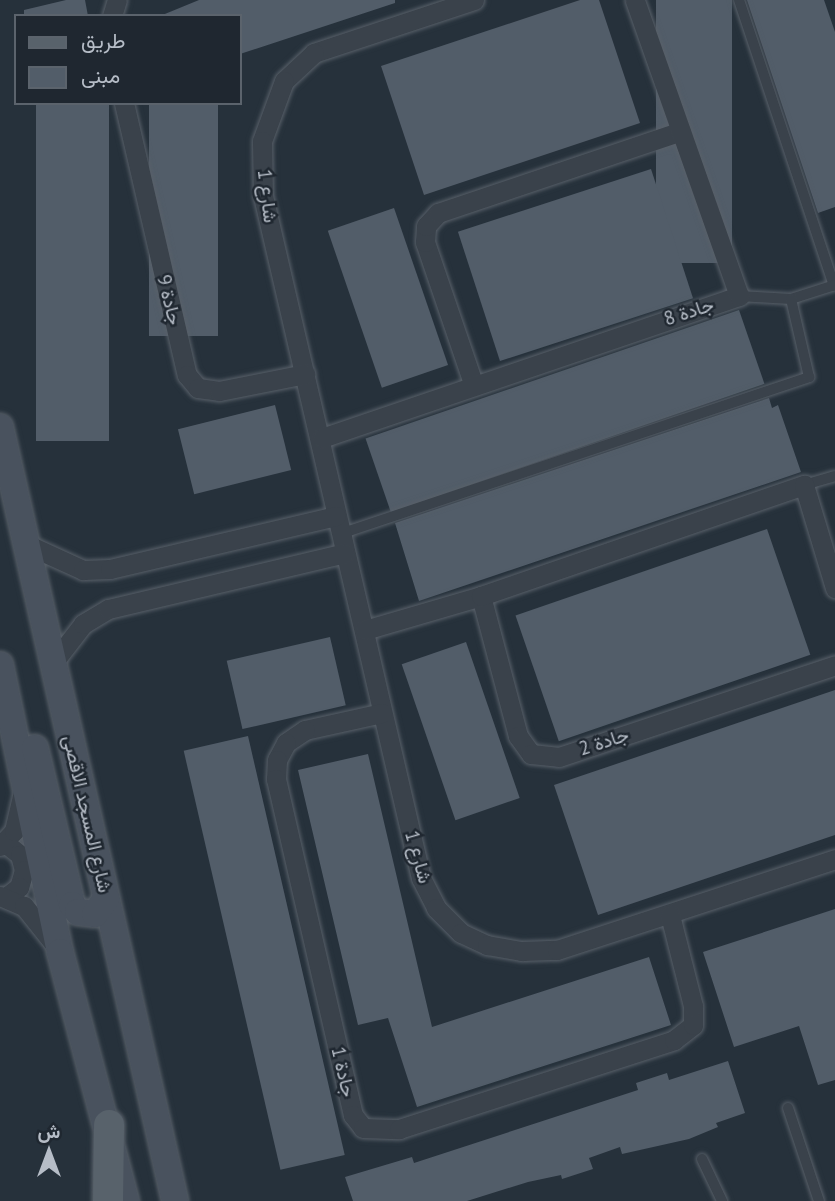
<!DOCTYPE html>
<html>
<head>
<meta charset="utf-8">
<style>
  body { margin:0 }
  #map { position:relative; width:835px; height:1201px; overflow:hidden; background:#26313b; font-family:"PT Sans",Vazirmatn,sans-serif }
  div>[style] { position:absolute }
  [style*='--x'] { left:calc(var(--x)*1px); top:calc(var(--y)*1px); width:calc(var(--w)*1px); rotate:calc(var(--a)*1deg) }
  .building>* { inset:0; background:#525d69; transform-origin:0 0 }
  .roads { filter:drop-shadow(0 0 2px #586069) drop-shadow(0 0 2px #586069) }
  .lane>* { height:10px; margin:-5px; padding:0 5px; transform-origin:5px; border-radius:5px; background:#3a424b }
  .street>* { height:19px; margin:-9.5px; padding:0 9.5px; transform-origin:9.5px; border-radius:9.5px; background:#3a424b }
  .secondary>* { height:26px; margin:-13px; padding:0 13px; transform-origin:13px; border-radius:13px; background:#49525e }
  .primary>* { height:30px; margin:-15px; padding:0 15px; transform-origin:15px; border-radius:15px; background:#58626b }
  span { translate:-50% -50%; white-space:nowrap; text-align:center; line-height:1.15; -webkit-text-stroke:5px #1f2730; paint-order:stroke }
  .street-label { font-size:19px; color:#b6bdc7 }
  .legend { position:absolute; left:14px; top:14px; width:228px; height:91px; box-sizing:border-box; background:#1f2730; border:2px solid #5b636c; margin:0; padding:9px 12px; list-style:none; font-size:21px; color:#b6bdc7 }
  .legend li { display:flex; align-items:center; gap:14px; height:35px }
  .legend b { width:35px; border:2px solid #5b636c }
  .north { position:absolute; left:14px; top:1117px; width:70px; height:70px; -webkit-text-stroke:5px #1f2730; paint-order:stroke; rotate:0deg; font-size:19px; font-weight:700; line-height:28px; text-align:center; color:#b6bdc7 }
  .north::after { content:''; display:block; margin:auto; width:24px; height:32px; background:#b6bdc7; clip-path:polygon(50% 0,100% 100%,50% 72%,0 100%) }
</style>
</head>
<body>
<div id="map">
  <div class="building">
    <i style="clip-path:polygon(66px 0,85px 0,88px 16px,24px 16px,24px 10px)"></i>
    <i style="clip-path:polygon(199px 0,395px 0,395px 3px,240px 54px,240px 16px,160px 16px)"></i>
    <i style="clip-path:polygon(580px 0,599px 0,640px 123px,424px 195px,381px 66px)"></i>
    <i style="left:656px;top:0;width:76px;height:263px"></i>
    <i style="clip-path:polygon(747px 0,824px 0,835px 32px,835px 207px,818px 213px)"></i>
    <i style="left:36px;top:103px;width:73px;height:338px"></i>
    <i style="left:149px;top:103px;width:69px;height:233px"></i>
    <i style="left:651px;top:169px;width:136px;height:203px;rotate:72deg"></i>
    <i style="left:394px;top:208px;width:166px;height:70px;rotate:71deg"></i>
    <i style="left:739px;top:310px;width:78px;height:395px;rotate:71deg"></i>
    <i style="clip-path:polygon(769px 398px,772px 408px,778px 405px,801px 472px,419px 601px,395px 523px)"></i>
    <i style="left:275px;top:405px;width:67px;height:100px;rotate:76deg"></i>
    <i style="left:767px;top:529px;width:133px;height:266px;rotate:71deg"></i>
    <i style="left:330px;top:637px;width:70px;height:106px;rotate:77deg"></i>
    <i style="left:466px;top:642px;width:165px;height:68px;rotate:71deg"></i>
    <i style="clip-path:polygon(835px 690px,835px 835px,598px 915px,554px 785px)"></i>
    <i style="left:248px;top:736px;width:430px;height:66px;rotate:77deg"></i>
    <i style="clip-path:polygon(368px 754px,432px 1027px,649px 957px,671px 1025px,417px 1107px,388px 1018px,358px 1025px,298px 770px)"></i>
    <i style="clip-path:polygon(835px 909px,835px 1080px,818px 1085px,799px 1026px,734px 1047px,703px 952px)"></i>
    <i style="clip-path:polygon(728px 1061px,745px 1113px,716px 1123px,718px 1127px,689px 1139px,622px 1154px,620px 1147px,589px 1158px,593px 1169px,562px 1179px,561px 1175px,528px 1182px,467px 1201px,353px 1201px,345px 1177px,412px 1157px,414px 1163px,638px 1090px,636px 1083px,667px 1073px,669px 1080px)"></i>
  </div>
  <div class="roads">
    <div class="lane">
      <i style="--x:739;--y:0;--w:301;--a:71.6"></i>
      <i style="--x:739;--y:296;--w:52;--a:3.3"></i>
      <i style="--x:791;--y:299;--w:46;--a:-17.7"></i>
      <i style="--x:804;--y:485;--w:32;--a:-16"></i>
      <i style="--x:340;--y:534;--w:495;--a:-18.5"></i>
      <i style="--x:809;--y:377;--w:80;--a:-103"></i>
      <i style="--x:788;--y:1108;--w:98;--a:71.6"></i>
      <i style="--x:702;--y:1159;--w:47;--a:64.5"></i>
    </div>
    <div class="street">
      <i style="--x:474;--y:0;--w:169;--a:161.7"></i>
      <i style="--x:314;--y:53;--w:41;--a:137"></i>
      <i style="--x:284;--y:81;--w:64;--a:110.1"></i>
      <i style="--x:262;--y:141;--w:55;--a:89"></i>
      <i style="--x:263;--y:196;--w:700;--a:76.96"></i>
      <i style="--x:421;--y:878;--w:34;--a:63"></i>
      <i style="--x:436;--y:908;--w:35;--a:45"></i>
      <i style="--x:461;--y:933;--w:29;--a:25"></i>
      <i style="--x:487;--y:945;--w:36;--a:10"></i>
      <i style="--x:522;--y:951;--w:35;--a:-2"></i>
      <i style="--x:557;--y:950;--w:293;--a:-18.1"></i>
      <i style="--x:112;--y:16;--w:17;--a:-73"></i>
      <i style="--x:124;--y:103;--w:279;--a:77"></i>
      <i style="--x:187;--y:375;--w:17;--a:50"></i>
      <i style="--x:198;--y:388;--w:21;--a:8"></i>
      <i style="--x:219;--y:391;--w:88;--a:-11.2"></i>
      <i style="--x:473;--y:383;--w:149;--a:-108.8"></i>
      <i style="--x:425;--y:242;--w:16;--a:-86"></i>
      <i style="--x:426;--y:226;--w:18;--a:-47"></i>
      <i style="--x:438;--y:213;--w:256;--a:-18.6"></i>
      <i style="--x:322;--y:438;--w:441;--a:-18.8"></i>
      <i style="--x:739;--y:296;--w:314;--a:-109.4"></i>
      <i style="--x:26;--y:544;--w:63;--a:24.5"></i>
      <i style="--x:83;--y:570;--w:27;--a:-2"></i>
      <i style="--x:110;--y:569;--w:232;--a:-13.2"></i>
      <i style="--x:481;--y:596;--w:145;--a:75.2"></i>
      <i style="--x:518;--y:736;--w:22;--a:54"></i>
      <i style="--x:531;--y:754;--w:28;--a:6"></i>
      <i style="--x:559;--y:757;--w:291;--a:-18.4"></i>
      <i style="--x:365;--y:630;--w:121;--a:-16.3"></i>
      <i style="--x:481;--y:596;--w:342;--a:-19"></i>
      <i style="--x:804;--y:485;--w:108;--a:73.2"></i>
      <i style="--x:53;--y:663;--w:49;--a:-52.4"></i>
      <i style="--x:83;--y:624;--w:29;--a:-31"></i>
      <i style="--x:108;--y:609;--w:243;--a:-13.3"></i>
      <i style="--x:382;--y:713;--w:79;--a:167.6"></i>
      <i style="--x:305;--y:730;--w:23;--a:146"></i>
      <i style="--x:286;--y:743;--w:19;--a:118"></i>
      <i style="--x:277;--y:760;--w:19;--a:93"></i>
      <i style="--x:276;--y:779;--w:345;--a:77.1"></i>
      <i style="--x:353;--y:1115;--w:16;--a:52"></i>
      <i style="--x:363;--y:1128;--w:36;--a:2"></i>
      <i style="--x:399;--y:1129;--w:289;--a:-17.9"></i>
      <i style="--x:674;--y:1040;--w:24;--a:-38"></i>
      <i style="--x:693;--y:1025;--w:19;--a:-90"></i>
      <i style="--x:693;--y:1006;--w:94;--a:-104.2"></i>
      <i style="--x:4;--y:842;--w:21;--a:39"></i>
      <i style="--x:20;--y:855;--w:16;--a:75"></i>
      <i style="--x:24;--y:870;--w:18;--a:106"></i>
      <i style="--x:19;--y:887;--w:16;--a:142"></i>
      <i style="--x:0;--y:846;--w:21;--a:-47"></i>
      <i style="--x:14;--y:831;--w:39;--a:-77"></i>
      <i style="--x:0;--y:896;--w:26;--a:23"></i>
      <i style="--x:24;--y:906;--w:50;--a:51.5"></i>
    </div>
    <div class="secondary">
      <i style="--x:0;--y:427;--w:794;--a:77.26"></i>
      <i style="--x:0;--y:665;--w:293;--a:78.2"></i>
      <i style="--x:60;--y:952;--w:258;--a:75.2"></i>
      <i style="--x:35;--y:748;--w:161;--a:76.7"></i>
      <i style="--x:72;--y:905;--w:9;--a:49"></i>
      <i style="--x:78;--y:912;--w:17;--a:7"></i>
      <i style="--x:95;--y:914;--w:19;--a:-54"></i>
    </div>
    <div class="primary">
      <i style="--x:108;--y:1201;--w:76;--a:-89.2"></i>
    </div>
  </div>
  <div class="street-label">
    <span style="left:267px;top:196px;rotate:83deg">شارع 1</span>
    <span style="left:169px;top:300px;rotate:76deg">جادة 9</span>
    <span style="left:689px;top:312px;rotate:-18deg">جادة 8</span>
    <span style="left:604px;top:742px;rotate:-18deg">جادة 2</span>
    <span style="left:87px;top:814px;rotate:77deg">شارع المسجد الاقصى</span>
    <span style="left:418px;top:857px;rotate:74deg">شارع 1</span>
    <span style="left:343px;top:1072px;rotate:77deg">جادة 1</span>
  </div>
  <ul class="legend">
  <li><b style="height:9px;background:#58626b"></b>طريق</li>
  <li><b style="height:19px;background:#525d69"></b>مبنى</li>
  </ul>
  <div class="north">ش</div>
</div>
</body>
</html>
